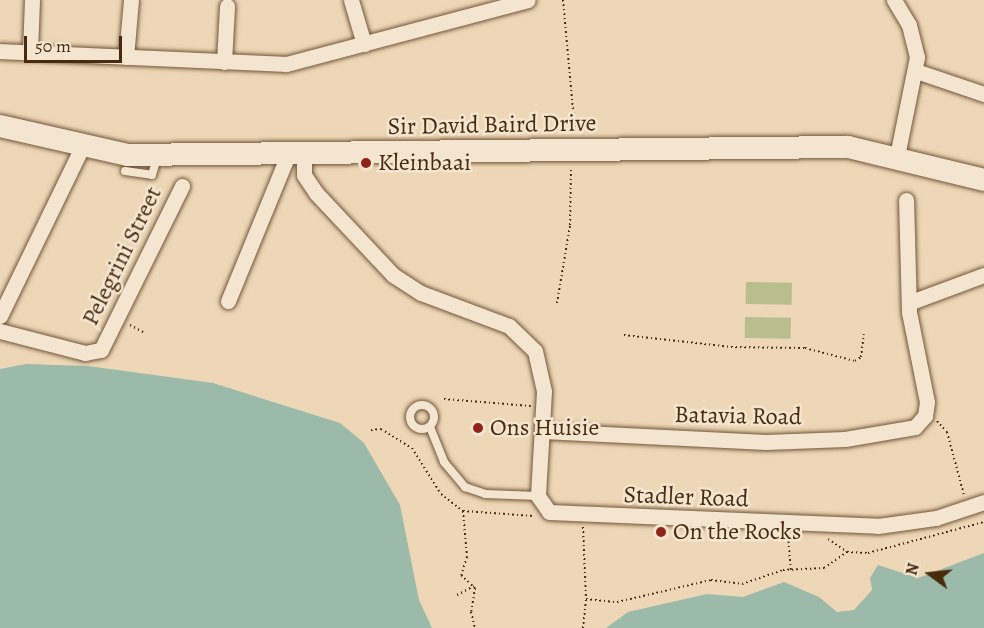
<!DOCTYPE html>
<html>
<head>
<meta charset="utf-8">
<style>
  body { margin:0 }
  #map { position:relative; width:984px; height:628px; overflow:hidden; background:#eed7b7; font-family:Alegreya,serif }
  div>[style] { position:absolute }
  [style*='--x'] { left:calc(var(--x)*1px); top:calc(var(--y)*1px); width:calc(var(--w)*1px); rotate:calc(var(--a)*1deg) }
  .green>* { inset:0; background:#b9be8e; transform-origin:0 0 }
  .water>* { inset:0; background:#9bbaa9 }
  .path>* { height:2px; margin-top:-1px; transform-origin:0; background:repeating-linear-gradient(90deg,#482b0f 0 1.5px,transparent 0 4.5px) }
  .roads { filter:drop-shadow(0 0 2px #725639) drop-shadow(0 0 2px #725639) }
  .lane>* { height:8px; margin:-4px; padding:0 4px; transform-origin:4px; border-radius:4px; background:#f4e5d0 }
  .lane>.ring { margin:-4px; padding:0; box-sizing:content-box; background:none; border:8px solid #f4e5d0; border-radius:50% }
  .street>* { height:15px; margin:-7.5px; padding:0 7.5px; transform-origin:7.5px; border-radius:7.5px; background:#f4e5d0 }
  .secondary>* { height:22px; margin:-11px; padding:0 11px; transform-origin:11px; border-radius:11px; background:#f4e5d0 }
  .dots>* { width:16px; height:16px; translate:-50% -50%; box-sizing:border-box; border:3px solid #f4e5d0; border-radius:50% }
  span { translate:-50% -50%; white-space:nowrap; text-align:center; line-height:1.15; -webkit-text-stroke:5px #f4e5d0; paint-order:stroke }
  .street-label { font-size:24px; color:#482b0f }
  .poi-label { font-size:24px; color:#482b0f }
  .left { translate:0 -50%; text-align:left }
  .north { position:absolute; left:900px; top:544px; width:60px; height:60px; -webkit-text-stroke:4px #f4e5d0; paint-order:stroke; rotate:285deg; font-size:16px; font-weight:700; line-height:24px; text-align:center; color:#482b0f }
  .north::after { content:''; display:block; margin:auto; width:21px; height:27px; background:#482b0f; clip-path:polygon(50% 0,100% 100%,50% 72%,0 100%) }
  .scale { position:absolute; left:24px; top:36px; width:98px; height:27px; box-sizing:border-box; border:3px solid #482b0f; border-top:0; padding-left:8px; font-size:18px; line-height:21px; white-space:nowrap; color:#482b0f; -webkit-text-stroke:4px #f4e5d0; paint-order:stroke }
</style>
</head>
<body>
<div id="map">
  <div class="green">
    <i style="left:746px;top:282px;width:46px;height:22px;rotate:1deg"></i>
    <i style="left:745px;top:317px;width:46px;height:21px;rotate:1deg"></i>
  </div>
  <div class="water">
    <i style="clip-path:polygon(26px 364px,88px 366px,213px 383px,340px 423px,364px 443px,400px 505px,419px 600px,432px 628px,0 628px,0 369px)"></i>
    <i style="clip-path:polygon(984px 553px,984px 628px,606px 628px,628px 612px,707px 594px,743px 597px,784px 582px,819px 597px,837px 612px,854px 610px,872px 590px,870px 578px,878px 565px,918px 578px)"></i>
  </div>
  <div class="path">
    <i style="--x:563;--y:0;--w:133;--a:84.8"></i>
    <i style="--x:557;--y:303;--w:79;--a:-80.5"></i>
    <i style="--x:570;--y:225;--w:57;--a:-89"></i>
    <i style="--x:130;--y:325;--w:15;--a:28"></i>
    <i style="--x:624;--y:335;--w:108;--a:6.4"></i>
    <i style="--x:731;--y:347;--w:74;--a:0.8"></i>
    <i style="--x:805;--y:348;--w:52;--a:14.6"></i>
    <i style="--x:855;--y:361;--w:7;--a:-34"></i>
    <i style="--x:861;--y:357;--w:23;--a:-83"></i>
    <i style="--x:444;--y:399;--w:87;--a:4.6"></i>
    <i style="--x:937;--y:421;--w:15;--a:48"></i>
    <i style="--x:947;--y:432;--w:65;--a:74.9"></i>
    <i style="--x:371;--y:430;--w:10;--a:-6"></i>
    <i style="--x:381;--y:429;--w:36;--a:32"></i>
    <i style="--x:412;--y:448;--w:54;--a:57.8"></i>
    <i style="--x:441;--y:494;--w:28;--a:38"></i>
    <i style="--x:463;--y:511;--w:71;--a:4"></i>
    <i style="--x:463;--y:511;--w:46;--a:85"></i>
    <i style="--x:467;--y:557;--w:19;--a:108"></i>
    <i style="--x:461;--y:575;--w:19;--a:43"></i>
    <i style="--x:475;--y:588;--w:24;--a:99"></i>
    <i style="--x:471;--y:612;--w:16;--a:76"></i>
    <i style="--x:583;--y:527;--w:72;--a:87.6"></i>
    <i style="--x:586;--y:599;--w:31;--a:6"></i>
    <i style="--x:617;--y:602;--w:97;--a:-13.2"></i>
    <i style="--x:711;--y:580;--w:31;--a:7"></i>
    <i style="--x:742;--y:584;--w:43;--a:-18.9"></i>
    <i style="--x:783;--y:570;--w:41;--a:-2.8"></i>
    <i style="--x:824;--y:568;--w:28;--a:-35"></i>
    <i style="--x:788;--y:537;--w:33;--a:85"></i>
    <i style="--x:828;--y:539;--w:23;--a:34"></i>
    <i style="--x:847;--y:552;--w:21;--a:3"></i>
    <i style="--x:868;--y:553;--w:120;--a:-15"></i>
    <i style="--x:457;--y:595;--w:19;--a:-28"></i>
    <i style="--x:583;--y:628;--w:29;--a:-84"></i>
  </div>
  <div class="roads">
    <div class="lane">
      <i style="--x:125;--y:171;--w:27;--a:8"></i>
      <i style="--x:152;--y:175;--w:19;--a:-74"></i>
      <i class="ring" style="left:410px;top:405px;width:16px;height:16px"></i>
      <i style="--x:430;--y:427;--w:38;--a:68"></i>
      <i style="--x:444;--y:462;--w:33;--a:50"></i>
      <i style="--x:465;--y:487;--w:21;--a:19"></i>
      <i style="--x:485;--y:494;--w:53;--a:2.2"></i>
    </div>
    <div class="street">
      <i style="--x:351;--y:0;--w:46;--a:73.5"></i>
      <i style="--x:894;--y:0;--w:29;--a:59"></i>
      <i style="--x:909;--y:25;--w:33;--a:76"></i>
      <i style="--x:917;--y:57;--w:101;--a:101.4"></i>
      <i style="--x:0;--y:51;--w:286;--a:2.6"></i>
      <i style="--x:286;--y:64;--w:250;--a:-14.8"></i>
      <i style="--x:30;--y:52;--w:52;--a:-87.8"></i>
      <i style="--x:126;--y:57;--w:57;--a:-85"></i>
      <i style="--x:224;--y:62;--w:56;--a:-86.9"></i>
      <i style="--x:916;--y:71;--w:72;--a:18.7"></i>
      <i style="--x:304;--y:155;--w:20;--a:90"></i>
      <i style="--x:304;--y:175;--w:22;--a:56"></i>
      <i style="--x:316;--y:193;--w:112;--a:46.8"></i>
      <i style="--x:393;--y:275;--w:33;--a:33"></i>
      <i style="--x:421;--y:293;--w:94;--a:20.6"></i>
      <i style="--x:509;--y:326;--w:36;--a:44"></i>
      <i style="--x:535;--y:351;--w:41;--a:77.3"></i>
      <i style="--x:544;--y:391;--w:105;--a:93.3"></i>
      <i style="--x:538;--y:496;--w:19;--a:55"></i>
      <i style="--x:549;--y:512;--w:329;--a:2.4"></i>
      <i style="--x:878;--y:526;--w:59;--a:-7.9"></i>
      <i style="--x:936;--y:518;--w:51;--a:-18.4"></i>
      <i style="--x:228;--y:301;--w:158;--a:-67.7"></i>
      <i style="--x:911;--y:302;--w:78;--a:-20.3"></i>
      <i style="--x:0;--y:316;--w:188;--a:-64.1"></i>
      <i style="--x:0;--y:331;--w:88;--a:14.5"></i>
      <i style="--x:85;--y:353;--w:16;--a:-11"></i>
      <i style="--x:101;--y:350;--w:183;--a:-63.7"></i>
      <i style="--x:543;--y:431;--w:223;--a:2.8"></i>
      <i style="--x:766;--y:442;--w:79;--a:-2.2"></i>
      <i style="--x:845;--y:439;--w:71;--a:-9.7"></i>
      <i style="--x:915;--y:427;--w:15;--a:-48"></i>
      <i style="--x:925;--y:416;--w:14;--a:-82"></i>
      <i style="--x:927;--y:402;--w:92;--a:-101.3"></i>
      <i style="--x:909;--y:312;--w:112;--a:-91.5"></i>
    </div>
    <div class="secondary">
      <i style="--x:0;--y:126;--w:131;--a:12.8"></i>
      <i style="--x:128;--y:155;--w:720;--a:-0.64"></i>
      <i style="--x:848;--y:147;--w:140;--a:13.6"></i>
    </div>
  </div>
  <div class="dots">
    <i style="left:366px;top:163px;background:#8f2418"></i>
    <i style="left:478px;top:428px;background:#8f2418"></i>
    <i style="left:661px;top:532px;background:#8f2418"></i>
  </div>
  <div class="street-label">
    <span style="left:492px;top:125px;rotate:-1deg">Sir David Baird Drive</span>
    <span style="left:122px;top:256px;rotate:-64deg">Pelegrini Street</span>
    <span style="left:738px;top:416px;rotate:1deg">Batavia Road</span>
    <span style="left:686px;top:497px;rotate:2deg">Stadler Road</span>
  </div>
  <div class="poi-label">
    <span class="left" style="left:378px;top:163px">Kleinbaai</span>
    <span class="left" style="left:490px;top:428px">Ons Huisie</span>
    <span class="left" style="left:673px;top:532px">On the Rocks</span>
  </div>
  <div class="north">N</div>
  <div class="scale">50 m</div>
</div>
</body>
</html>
